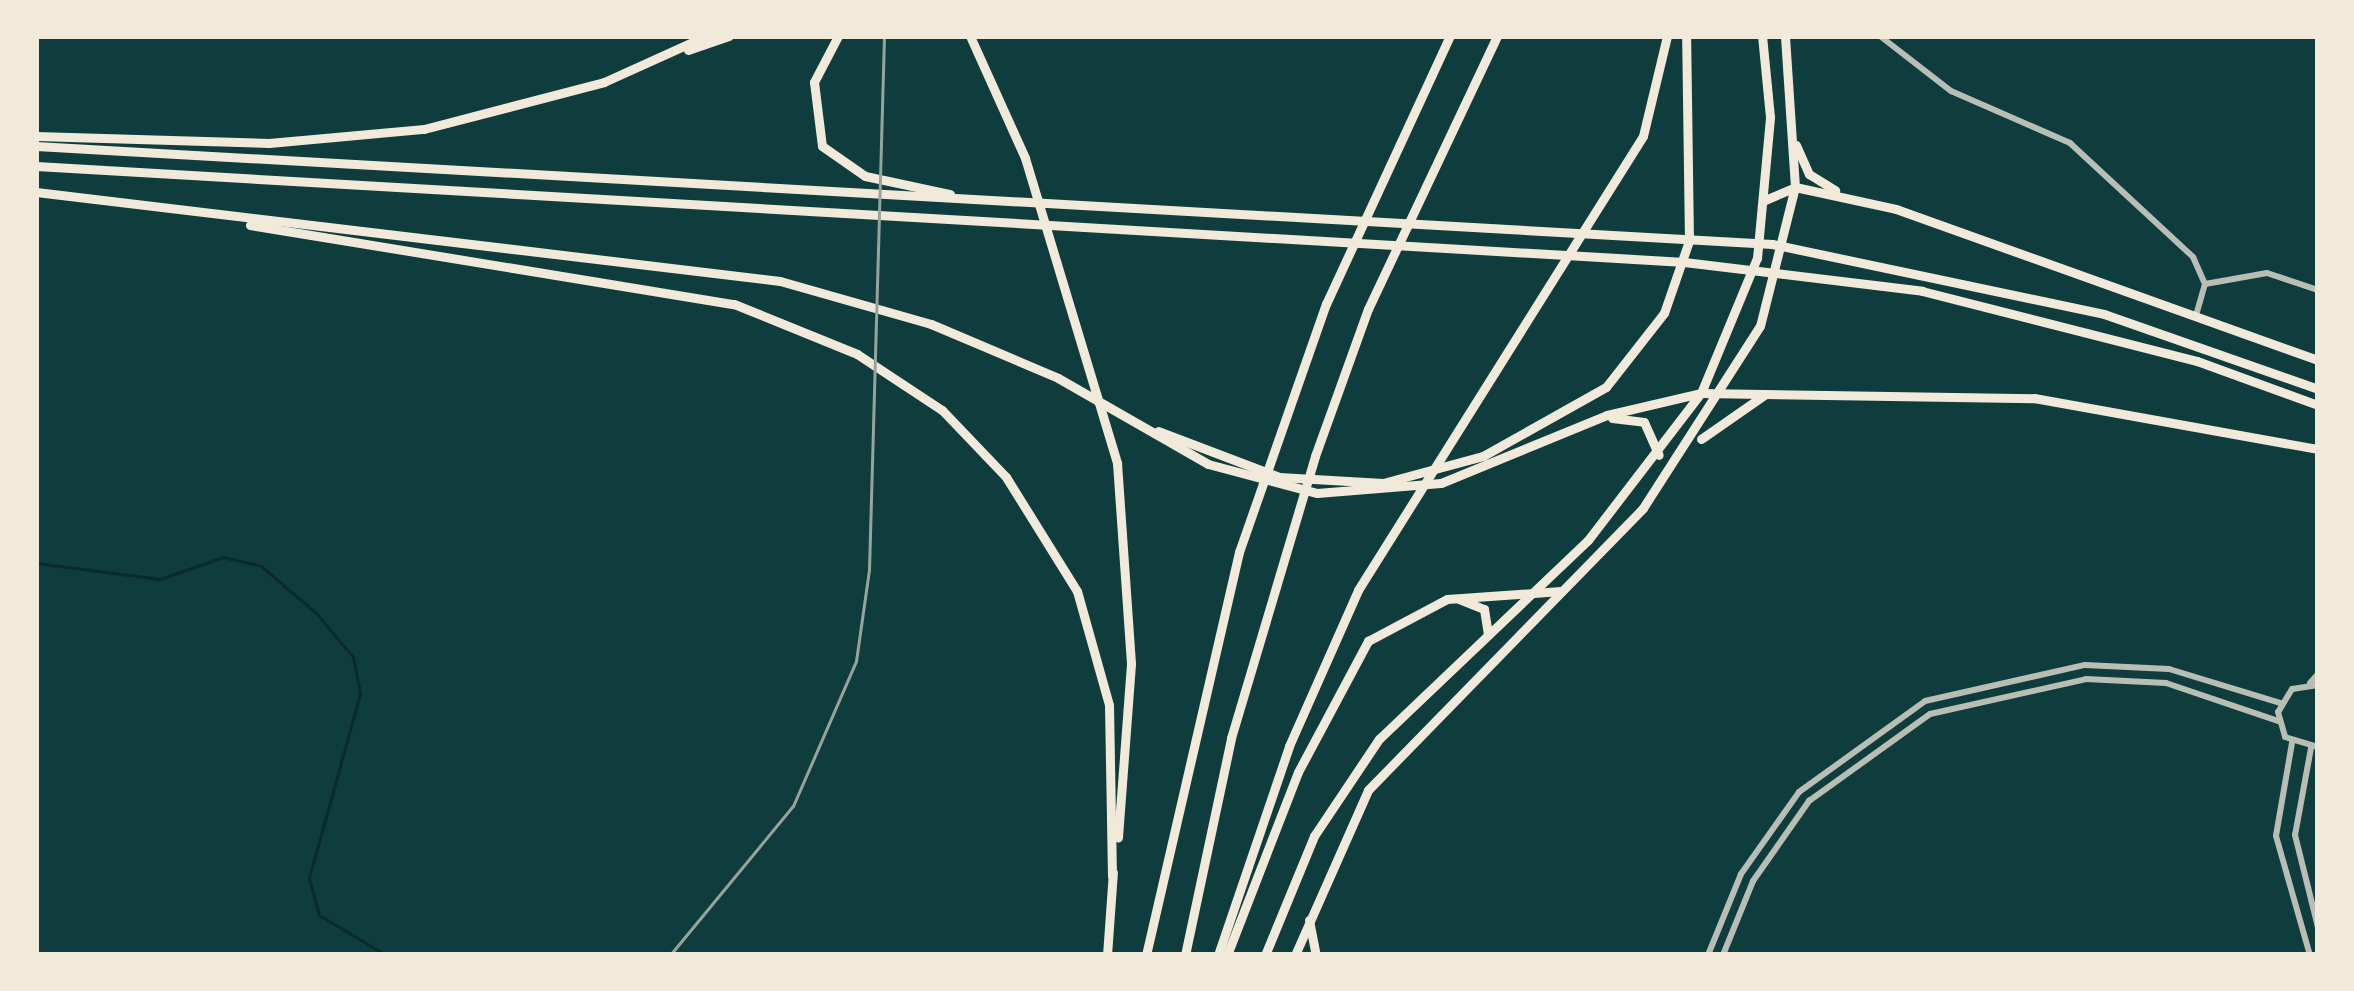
<!DOCTYPE html>
<html>
<head>
<meta charset="utf-8">
<style>
  body { margin:0 }
  #map { position:relative; width:2354px; height:991px; overflow:hidden; background:#0f3d3e; font-family:"Golos Text",sans-serif }
  div>[style] { position:absolute }
  [style*='--x'] { left:calc(var(--x)*1px); top:calc(var(--y)*1px); width:calc(var(--w)*1px); rotate:calc(var(--a)*1deg) }
  .stream>* { height:3px; margin:-1.5px; padding:0 1.5px; transform-origin:1.5px; border-radius:1.5px; background:#0a2a2b }
  .minor>* { height:6px; margin:-3px; padding:0 3px; transform-origin:3px; border-radius:3px; background:#b8beb3 }
  .primary>* { height:9px; margin:-4.5px; padding:0 4.5px; transform-origin:4.5px; border-radius:4.5px; background:#f1e9da }
  .trunk>* { height:9px; margin:-4.5px; padding:0 4.5px; transform-origin:4.5px; border-radius:4.5px; background:#f1e9da }
  .motorway>* { height:9px; margin:-4.5px; padding:0 4.5px; transform-origin:4.5px; border-radius:4.5px; background:#f1e9da }
  .rail>* { height:3px; margin:-1.5px; padding:0 1.5px; transform-origin:1.5px; border-radius:1.5px; background:#97a49c }
  span { translate:-50% -50%; white-space:nowrap; text-align:center; line-height:1.15; -webkit-text-stroke:9px #f1e9da; paint-order:stroke }
  .frame { position:absolute; inset:0; border:39px solid #f1e9da; pointer-events:none }
</style>
</head>
<body>
<div id="map">
  <div class="stream">
    <i style="--x:36;--y:563;--w:125;--a:7.4"></i>
    <i style="--x:160;--y:579;--w:67;--a:-19.2"></i>
    <i style="--x:223;--y:557;--w:39;--a:13"></i>
    <i style="--x:261;--y:566;--w:72;--a:40.5"></i>
    <i style="--x:316;--y:613;--w:57;--a:49.9"></i>
    <i style="--x:353;--y:657;--w:38;--a:79"></i>
    <i style="--x:360;--y:694;--w:191;--a:105.5"></i>
    <i style="--x:309;--y:878;--w:38;--a:75"></i>
    <i style="--x:319;--y:915;--w:78;--a:30.8"></i>
  </div>
  <div class="minor">
    <i style="--x:1880;--y:36;--w:90;--a:37.8"></i>
    <i style="--x:1951;--y:91;--w:130;--a:23.6"></i>
    <i style="--x:2070;--y:143;--w:168;--a:42.8"></i>
    <i style="--x:2193;--y:257;--w:30;--a:66"></i>
    <i style="--x:2205;--y:284;--w:32;--a:106"></i>
    <i style="--x:2205;--y:284;--w:63;--a:-10.1"></i>
    <i style="--x:2267;--y:273;--w:54;--a:18.4"></i>
    <i style="--x:2310;--y:683;--w:12;--a:-48"></i>
    <i style="--x:2318;--y:685;--w:26;--a:171"></i>
    <i style="--x:2292;--y:689;--w:27;--a:121"></i>
    <i style="--x:2278;--y:712;--w:26;--a:74"></i>
    <i style="--x:2285;--y:737;--w:34;--a:17"></i>
    <i style="--x:2292;--y:743;--w:94;--a:99.8"></i>
    <i style="--x:2276;--y:836;--w:124;--a:74.1"></i>
    <i style="--x:2311;--y:748;--w:88;--a:100.4"></i>
    <i style="--x:2295;--y:835;--w:95;--a:76"></i>
    <i style="--x:1708;--y:955;--w:87;--a:-67.8"></i>
    <i style="--x:1741;--y:874;--w:100;--a:-54.7"></i>
    <i style="--x:1799;--y:792;--w:155;--a:-35.8"></i>
    <i style="--x:1925;--y:701;--w:164;--a:-12.7"></i>
    <i style="--x:2085;--y:665;--w:84;--a:2.7"></i>
    <i style="--x:2169;--y:669;--w:116;--a:17"></i>
    <i style="--x:1723;--y:955;--w:80;--a:-67.9"></i>
    <i style="--x:1753;--y:881;--w:98;--a:-55"></i>
    <i style="--x:1809;--y:801;--w:149;--a:-35.7"></i>
    <i style="--x:1930;--y:714;--w:160;--a:-12.6"></i>
    <i style="--x:2086;--y:679;--w:80;--a:2.9"></i>
    <i style="--x:2166;--y:683;--w:118;--a:18.7"></i>
  </div>
  <div class="primary">
    <i style="--x:1701;--y:439;--w:77;--a:-34.9"></i>
    <i style="--x:1309;--y:920;--w:36;--a:79"></i>
    <i style="--x:1265;--y:955;--w:129;--a:-67.6"></i>
    <i style="--x:1314;--y:836;--w:117;--a:-56.2"></i>
    <i style="--x:1379;--y:739;--w:289;--a:-43.6"></i>
    <i style="--x:1588;--y:540;--w:185;--a:-52.5"></i>
    <i style="--x:1701;--y:393;--w:146;--a:-67.5"></i>
    <i style="--x:1757;--y:258;--w:142;--a:-84.7"></i>
    <i style="--x:1770;--y:117;--w:81;--a:-95.6"></i>
    <i style="--x:1295;--y:955;--w:180;--a:-66.1"></i>
    <i style="--x:1368;--y:790;--w:394;--a:-45.7"></i>
    <i style="--x:1643;--y:508;--w:216;--a:-57.3"></i>
    <i style="--x:1760;--y:326;--w:143;--a:-75.9"></i>
    <i style="--x:1795;--y:187;--w:151;--a:-93.8"></i>
  </div>
  <div class="trunk">
    <i style="--x:1796;--y:145;--w:32;--a:66"></i>
    <i style="--x:1809;--y:174;--w:31;--a:32"></i>
    <i style="--x:1765;--y:200;--w:33;--a:-23"></i>
    <i style="--x:1795;--y:187;--w:103;--a:12.3"></i>
    <i style="--x:1896;--y:209;--w:448;--a:19.7"></i>
    <i style="--x:1701;--y:393;--w:333;--a:0.9"></i>
    <i style="--x:2034;--y:398;--w:289;--a:10.2"></i>
  </div>
  <div class="motorway">
    <i style="--x:838;--y:36;--w:52;--a:117.6"></i>
    <i style="--x:814;--y:82;--w:64;--a:82.9"></i>
    <i style="--x:822;--y:146;--w:52;--a:34.9"></i>
    <i style="--x:865;--y:176;--w:87;--a:12"></i>
    <i style="--x:970;--y:36;--w:134;--a:65.7"></i>
    <i style="--x:1025;--y:158;--w:319;--a:73.2"></i>
    <i style="--x:1117;--y:463;--w:201;--a:86"></i>
    <i style="--x:1131;--y:664;--w:174;--a:94.3"></i>
    <i style="--x:688;--y:50;--w:43;--a:-18.9"></i>
    <i style="--x:36;--y:136;--w:233;--a:1.7"></i>
    <i style="--x:269;--y:143;--w:156;--a:-5.2"></i>
    <i style="--x:424;--y:129;--w:186;--a:-14.6"></i>
    <i style="--x:604;--y:82;--w:112;--a:-24.3"></i>
    <i style="--x:36;--y:146;--w:1739;--a:3.23"></i>
    <i style="--x:1772;--y:244;--w:339;--a:11.9"></i>
    <i style="--x:2104;--y:314;--w:227;--a:19.3"></i>
    <i style="--x:36;--y:166;--w:1651;--a:3.33"></i>
    <i style="--x:1684;--y:262;--w:240;--a:6.9"></i>
    <i style="--x:1922;--y:291;--w:284;--a:14.3"></i>
    <i style="--x:2197;--y:361;--w:129;--a:20"></i>
    <i style="--x:36;--y:192;--w:749;--a:6.82"></i>
    <i style="--x:780;--y:281;--w:157;--a:15.9"></i>
    <i style="--x:931;--y:324;--w:138;--a:23"></i>
    <i style="--x:1058;--y:378;--w:173;--a:29.8"></i>
    <i style="--x:1208;--y:464;--w:113;--a:14.9"></i>
    <i style="--x:1317;--y:493;--w:124;--a:-4.6"></i>
    <i style="--x:1441;--y:483;--w:179;--a:-22.3"></i>
    <i style="--x:1607;--y:415;--w:97;--a:-13.2"></i>
    <i style="--x:250;--y:225;--w:490;--a:9.3"></i>
    <i style="--x:734;--y:304;--w:133;--a:22.1"></i>
    <i style="--x:857;--y:354;--w:102;--a:33.4"></i>
    <i style="--x:942;--y:410;--w:93;--a:46.3"></i>
    <i style="--x:1006;--y:477;--w:134;--a:58.1"></i>
    <i style="--x:1077;--y:591;--w:118;--a:74.3"></i>
    <i style="--x:1109;--y:705;--w:171;--a:89"></i>
    <i style="--x:1612;--y:418;--w:32;--a:7"></i>
    <i style="--x:1644;--y:422;--w:36;--a:66"></i>
    <i style="--x:1158;--y:431;--w:129;--a:20.8"></i>
    <i style="--x:1279;--y:477;--w:104;--a:3.3"></i>
    <i style="--x:1383;--y:483;--w:104;--a:-15.1"></i>
    <i style="--x:1483;--y:456;--w:141;--a:-29.3"></i>
    <i style="--x:1606;--y:387;--w:94;--a:-51.9"></i>
    <i style="--x:1664;--y:313;--w:76;--a:-70.9"></i>
    <i style="--x:1689;--y:241;--w:205;--a:-90.8"></i>
    <i style="--x:1459;--y:599;--w:27;--a:22"></i>
    <i style="--x:1484;--y:609;--w:26;--a:81"></i>
    <i style="--x:1107;--y:955;--w:83;--a:-85.9"></i>
    <i style="--x:1146;--y:955;--w:414;--a:-77"></i>
    <i style="--x:1239;--y:552;--w:263;--a:-70.7"></i>
    <i style="--x:1326;--y:304;--w:295;--a:-65.2"></i>
    <i style="--x:1185;--y:955;--w:222;--a:-78"></i>
    <i style="--x:1231;--y:738;--w:294;--a:-73.4"></i>
    <i style="--x:1315;--y:456;--w:156;--a:-70.2"></i>
    <i style="--x:1368;--y:309;--w:302;--a:-64.7"></i>
    <i style="--x:1218;--y:955;--w:221;--a:-71.2"></i>
    <i style="--x:1289;--y:746;--w:171;--a:-66.1"></i>
    <i style="--x:1358;--y:590;--w:536;--a:-57.88"></i>
    <i style="--x:1643;--y:136;--w:103;--a:-76.5"></i>
    <i style="--x:1227;--y:955;--w:196;--a:-68.8"></i>
    <i style="--x:1298;--y:772;--w:149;--a:-61.9"></i>
    <i style="--x:1368;--y:641;--w:89;--a:-28"></i>
    <i style="--x:1447;--y:599;--w:114;--a:-4"></i>
  </div>
  <div class="rail">
    <i style="--x:670;--y:955;--w:193;--a:-50.5"></i>
    <i style="--x:793;--y:806;--w:158;--a:-66.5"></i>
    <i style="--x:856;--y:661;--w:92;--a:-81.9"></i>
    <i style="--x:869;--y:570;--w:534;--a:-88.39"></i>
  </div>
  <div class="frame"></div>
</div>
</body>
</html>
